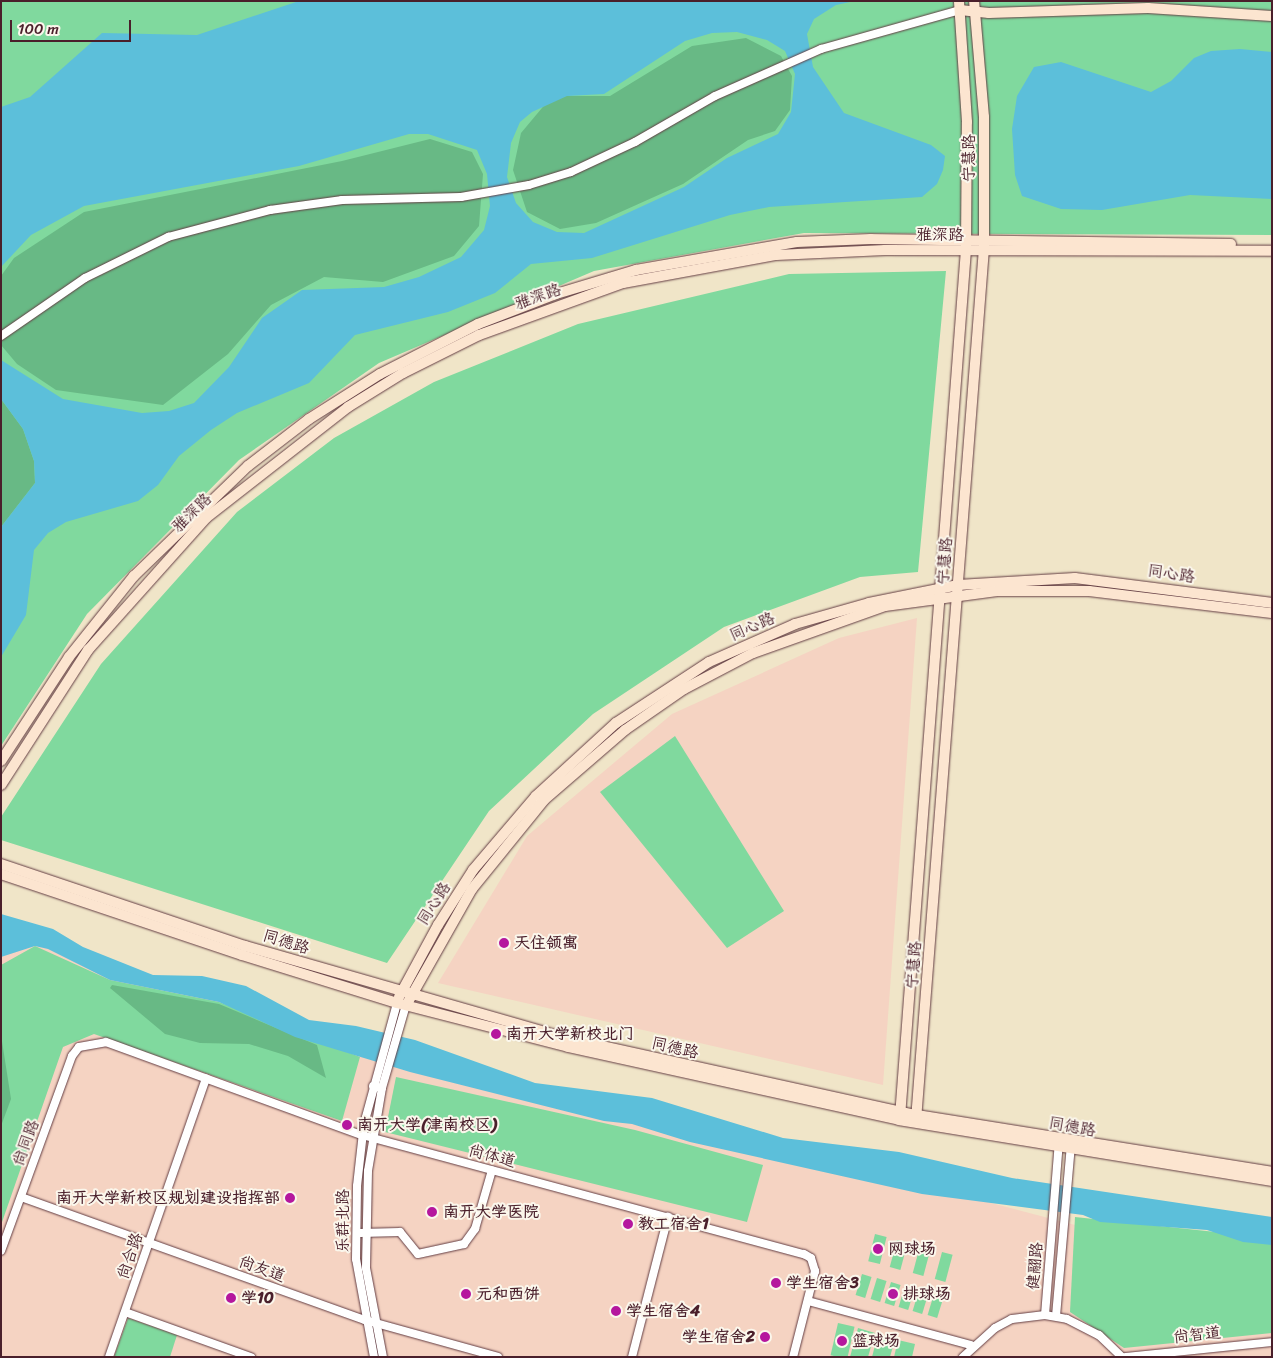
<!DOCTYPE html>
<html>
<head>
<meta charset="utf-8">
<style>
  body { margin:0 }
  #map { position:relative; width:1273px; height:1358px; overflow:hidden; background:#f0e5c8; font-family:Sriracha,"LXGW WenKai TC",sans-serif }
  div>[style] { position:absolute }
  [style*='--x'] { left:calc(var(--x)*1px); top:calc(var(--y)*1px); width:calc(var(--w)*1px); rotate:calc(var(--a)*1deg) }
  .built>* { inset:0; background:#f5d3c2 }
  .green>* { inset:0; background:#80d99e; transform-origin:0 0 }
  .forest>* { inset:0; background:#68b985 }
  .water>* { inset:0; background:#5cbfda }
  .roads { filter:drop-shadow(0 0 1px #633d43) drop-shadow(0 0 1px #633d43) }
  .street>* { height:8px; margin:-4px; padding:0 4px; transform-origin:4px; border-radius:4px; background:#fff }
  .secondary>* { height:10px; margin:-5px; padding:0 5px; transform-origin:5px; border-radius:5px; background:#fce5d0 }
  .dots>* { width:14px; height:14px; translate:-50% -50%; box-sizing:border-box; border:2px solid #fbf7ec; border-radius:50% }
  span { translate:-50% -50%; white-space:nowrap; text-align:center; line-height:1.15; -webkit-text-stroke:4px #fbf7ec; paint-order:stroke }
  .street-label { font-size:16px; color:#4a1f2b }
  .poi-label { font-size:16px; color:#4a1f2b; font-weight:700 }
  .left { translate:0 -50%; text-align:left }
  .right { translate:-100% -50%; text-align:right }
  .frame { position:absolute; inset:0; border:2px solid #4a1f2b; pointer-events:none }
  .scale { position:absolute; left:10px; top:20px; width:121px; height:22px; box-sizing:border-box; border:2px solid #4a1f2b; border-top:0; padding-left:6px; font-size:15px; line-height:18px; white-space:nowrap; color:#4a1f2b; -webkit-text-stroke:4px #fbf7ec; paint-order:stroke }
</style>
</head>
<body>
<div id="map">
  <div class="built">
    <i style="clip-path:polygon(917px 618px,883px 1085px,438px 983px,527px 836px,672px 714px,839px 638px)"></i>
    <i style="clip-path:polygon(1px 930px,310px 1025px,1075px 1225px,1272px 1248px,1272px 1357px,1px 1357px)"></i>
  </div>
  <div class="green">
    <i style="clip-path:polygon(1px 1px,1272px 1px,1272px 235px,804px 233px,594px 271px,379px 363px,239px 460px,87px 614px,1px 746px)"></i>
    <i style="clip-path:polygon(946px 271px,918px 572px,860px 577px,724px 627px,593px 714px,489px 811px,387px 963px,1px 840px,1px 817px,101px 664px,237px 512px,334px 438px,434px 382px,578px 324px,789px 274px)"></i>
    <i style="clip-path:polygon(675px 736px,784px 911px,727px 948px,600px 792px)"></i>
    <i style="clip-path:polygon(35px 946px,110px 980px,219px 1002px,360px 1057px,342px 1121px,94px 1034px,63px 1047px,1px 1225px,1px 965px)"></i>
    <i style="clip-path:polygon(396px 1077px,635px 1130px,763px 1165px,747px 1222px,385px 1132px)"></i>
    <i style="clip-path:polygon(1075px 1217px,1272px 1238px,1272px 1333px,1124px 1348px,1070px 1312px)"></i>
    <i style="left:875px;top:1234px;width:12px;height:28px;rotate:14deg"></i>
    <i style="left:897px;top:1240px;width:11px;height:28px;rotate:15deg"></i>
    <i style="left:920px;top:1246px;width:11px;height:28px;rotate:15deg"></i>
    <i style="left:942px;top:1252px;width:11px;height:28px;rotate:15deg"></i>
    <i style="left:862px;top:1274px;width:10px;height:22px;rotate:17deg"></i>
    <i style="left:877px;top:1278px;width:10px;height:22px;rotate:17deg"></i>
    <i style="left:891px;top:1282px;width:10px;height:22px;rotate:17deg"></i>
    <i style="left:905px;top:1286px;width:10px;height:22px;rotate:17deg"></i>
    <i style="left:919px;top:1290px;width:10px;height:22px;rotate:17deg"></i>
    <i style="left:934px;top:1294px;width:10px;height:22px;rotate:17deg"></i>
    <i style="clip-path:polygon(128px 1318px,177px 1335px,170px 1357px,114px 1357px)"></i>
    <i style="left:838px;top:1323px;width:17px;height:33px;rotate:13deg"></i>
    <i style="clip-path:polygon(858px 1328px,875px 1333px,868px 1357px,850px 1357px)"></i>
    <i style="clip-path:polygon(878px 1334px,895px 1339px,890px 1357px,872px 1357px)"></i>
    <i style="clip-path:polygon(898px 1340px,915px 1344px,912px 1357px,894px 1357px)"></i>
  </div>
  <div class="forest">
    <i style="clip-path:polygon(746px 38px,781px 56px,792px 76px,790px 110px,775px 131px,748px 140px,683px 184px,596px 223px,560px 229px,527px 212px,513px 170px,521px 133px,552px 96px,610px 96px,692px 46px)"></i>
    <i style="clip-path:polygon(430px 139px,472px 152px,483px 174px,479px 226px,454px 256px,383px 282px,324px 277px,271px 305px,228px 354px,163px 405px,56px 390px,17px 364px,1px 345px,1px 276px,14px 258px,84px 212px,342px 161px)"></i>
    <i style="clip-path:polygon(1px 399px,23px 429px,34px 461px,35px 483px,1px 527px)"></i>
    <i style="clip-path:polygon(112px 985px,219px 1004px,317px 1045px,326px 1078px,288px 1056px,249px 1044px,200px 1043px,165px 1034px,110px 988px)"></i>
    <i style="clip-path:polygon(1px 1035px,11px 1099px,1px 1126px)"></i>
  </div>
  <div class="water">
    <i style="clip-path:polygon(evenodd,299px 1px,855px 1px,836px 5px,814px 19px,807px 34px,813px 67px,844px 113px,931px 145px,945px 156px,943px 170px,937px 184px,922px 197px,769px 207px,730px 215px,592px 258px,531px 264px,495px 293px,448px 312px,355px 335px,309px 383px,237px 413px,211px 430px,179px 456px,158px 485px,138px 501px,66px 522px,48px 533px,34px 550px,26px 615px,1px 657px,1px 527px,35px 483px,34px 461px,23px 429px,1px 399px,1px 360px,63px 399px,142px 413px,169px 411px,194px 403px,229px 367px,262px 318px,302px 290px,384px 287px,419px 277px,461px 257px,484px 230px,490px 206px,487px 174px,477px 150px,428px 134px,409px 134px,299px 166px,84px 206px,31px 235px,1px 267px,1px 107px,30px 97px,102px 33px,197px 35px,299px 1px,737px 32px,767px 40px,785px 51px,795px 74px,791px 112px,778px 134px,727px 158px,684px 187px,584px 233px,557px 232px,533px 222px,516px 203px,507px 177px,511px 143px,520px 122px,532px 112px,567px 96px,604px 94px,685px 41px,712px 33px,737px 32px)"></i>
    <i style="clip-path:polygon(1240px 49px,1272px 52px,1272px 199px,1190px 195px,1102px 210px,1061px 209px,1022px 196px,1015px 175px,1012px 129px,1017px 96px,1034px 67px,1061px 62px,1151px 92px,1171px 81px,1194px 58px,1211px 51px)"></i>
    <i style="clip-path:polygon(1px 914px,53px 929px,83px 947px,153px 975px,202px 976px,246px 986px,309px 1020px,356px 1026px,415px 1040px,535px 1083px,652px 1098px,783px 1138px,899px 1152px,1012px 1178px,1272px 1217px,1272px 1245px,1243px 1242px,1207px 1230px,1100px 1222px,1083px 1215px,922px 1194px,690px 1142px,632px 1124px,604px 1121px,410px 1072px,295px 1037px,219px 1002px,110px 980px,48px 949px,35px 946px,1px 957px)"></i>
  </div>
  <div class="roads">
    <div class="street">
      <i style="--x:1;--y:336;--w:102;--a:-34.6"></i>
      <i style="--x:85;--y:278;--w:93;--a:-26.3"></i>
      <i style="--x:168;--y:237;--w:106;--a:-14.8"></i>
      <i style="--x:270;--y:210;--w:73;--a:-7.9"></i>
      <i style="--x:342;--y:200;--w:119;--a:-1.4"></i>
      <i style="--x:461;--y:197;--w:69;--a:-10"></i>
      <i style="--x:529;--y:185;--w:44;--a:-17.2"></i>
      <i style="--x:571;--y:172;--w:71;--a:-25.1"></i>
      <i style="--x:635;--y:142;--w:92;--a:-29.9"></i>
      <i style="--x:715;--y:96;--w:116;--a:-23.9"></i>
      <i style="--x:821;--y:49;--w:144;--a:-15.7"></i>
      <i style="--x:373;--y:1086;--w:9;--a:13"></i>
      <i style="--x:382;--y:1088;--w:84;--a:99.6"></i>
      <i style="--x:368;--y:1171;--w:97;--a:91.2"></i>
      <i style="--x:366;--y:1268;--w:91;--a:79.2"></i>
      <i style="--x:382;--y:1088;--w:86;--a:-73.9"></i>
      <i style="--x:21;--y:1197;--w:365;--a:19.7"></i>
      <i style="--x:365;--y:1320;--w:138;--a:15.5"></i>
      <i style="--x:360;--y:1233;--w:40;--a:-1.4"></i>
      <i style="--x:400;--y:1232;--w:28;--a:51"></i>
      <i style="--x:418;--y:1254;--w:47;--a:-12.3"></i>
      <i style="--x:464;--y:1244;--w:19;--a:-54"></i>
      <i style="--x:475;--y:1229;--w:61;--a:-73.9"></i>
      <i style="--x:1;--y:1251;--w:208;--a:-70"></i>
      <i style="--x:72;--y:1056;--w:11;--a:-52"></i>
      <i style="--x:79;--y:1047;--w:27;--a:-10"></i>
      <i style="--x:106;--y:1042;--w:272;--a:20"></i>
      <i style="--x:362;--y:1135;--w:458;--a:15.1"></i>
      <i style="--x:804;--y:1254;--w:8;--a:30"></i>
      <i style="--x:811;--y:1258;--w:14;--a:73"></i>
      <i style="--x:815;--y:1271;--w:89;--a:104.3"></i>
      <i style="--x:808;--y:1301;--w:169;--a:15.1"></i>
      <i style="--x:125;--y:1312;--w:134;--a:19.7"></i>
      <i style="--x:1045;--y:1315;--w:174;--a:-85.4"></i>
      <i style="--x:1056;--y:1316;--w:173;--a:-85"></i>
      <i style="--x:109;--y:1357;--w:295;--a:-70.8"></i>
      <i style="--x:374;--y:1357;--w:100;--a:-100.4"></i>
      <i style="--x:356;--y:1259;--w:73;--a:-89.2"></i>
      <i style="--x:357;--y:1186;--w:62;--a:-83.6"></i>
      <i style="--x:364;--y:1124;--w:125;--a:-74.7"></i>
      <i style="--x:632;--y:1357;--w:145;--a:-75.6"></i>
      <i style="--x:963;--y:1357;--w:43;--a:-42.2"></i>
      <i style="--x:995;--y:1328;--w:19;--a:-28"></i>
      <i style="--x:1012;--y:1319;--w:33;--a:-7"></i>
      <i style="--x:1045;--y:1315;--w:22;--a:10"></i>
      <i style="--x:1067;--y:1319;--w:36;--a:27"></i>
      <i style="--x:1099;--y:1335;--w:32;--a:44"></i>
      <i style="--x:1125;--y:1357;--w:148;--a:-5.8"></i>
    </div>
    <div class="secondary">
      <i style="--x:960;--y:10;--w:29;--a:6"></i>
      <i style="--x:989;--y:13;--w:159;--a:-1.8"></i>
      <i style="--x:1148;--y:8;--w:124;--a:3.7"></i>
      <i style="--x:1;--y:761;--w:124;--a:-56.8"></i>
      <i style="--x:69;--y:657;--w:104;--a:-51.3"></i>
      <i style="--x:134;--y:576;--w:158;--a:-44"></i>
      <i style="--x:248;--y:466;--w:77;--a:-37.6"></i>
      <i style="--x:309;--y:419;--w:84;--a:-32.4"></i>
      <i style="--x:380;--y:374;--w:110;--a:-27"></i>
      <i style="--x:478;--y:324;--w:84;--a:-21"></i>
      <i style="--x:556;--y:294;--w:84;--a:-16.7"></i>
      <i style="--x:636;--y:270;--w:163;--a:-9.9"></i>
      <i style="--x:797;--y:242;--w:74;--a:-2.3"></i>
      <i style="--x:871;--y:239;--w:360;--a:0.8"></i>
      <i style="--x:1;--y:785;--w:161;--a:-57.2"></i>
      <i style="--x:88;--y:650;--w:177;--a:-48.2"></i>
      <i style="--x:206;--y:518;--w:180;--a:-38"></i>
      <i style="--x:348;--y:407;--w:65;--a:-31.7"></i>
      <i style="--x:403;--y:373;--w:85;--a:-26.6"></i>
      <i style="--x:479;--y:335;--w:153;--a:-19.9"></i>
      <i style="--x:623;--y:283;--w:156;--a:-10.4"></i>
      <i style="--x:776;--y:255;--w:109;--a:-2.6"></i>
      <i style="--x:885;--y:250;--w:387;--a:0.1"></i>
      <i style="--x:1;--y:864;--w:257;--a:18.6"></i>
      <i style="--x:245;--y:946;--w:338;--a:16"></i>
      <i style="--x:570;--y:1039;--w:355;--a:12.4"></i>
      <i style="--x:917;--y:1115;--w:360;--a:9.1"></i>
      <i style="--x:1;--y:874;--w:254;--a:18.6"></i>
      <i style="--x:242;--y:955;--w:162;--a:17.2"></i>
      <i style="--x:397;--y:1003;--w:177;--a:14.4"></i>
      <i style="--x:568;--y:1047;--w:339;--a:12.4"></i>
      <i style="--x:899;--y:1120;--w:378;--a:9.3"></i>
      <i style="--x:399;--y:997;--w:82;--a:-61.6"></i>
      <i style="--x:438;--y:925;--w:65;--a:-57.5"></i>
      <i style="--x:473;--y:870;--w:97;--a:-49.6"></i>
      <i style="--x:536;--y:796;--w:108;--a:-42.4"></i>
      <i style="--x:616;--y:723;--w:111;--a:-33.3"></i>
      <i style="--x:709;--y:662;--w:94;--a:-23.8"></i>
      <i style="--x:795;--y:624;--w:77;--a:-15.8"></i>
      <i style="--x:869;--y:603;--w:91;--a:-11.4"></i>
      <i style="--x:958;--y:585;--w:117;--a:-3.4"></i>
      <i style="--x:1075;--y:578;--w:199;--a:7.2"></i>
      <i style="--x:408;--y:1002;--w:130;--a:-60.5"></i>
      <i style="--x:472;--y:889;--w:114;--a:-51"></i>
      <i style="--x:544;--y:800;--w:107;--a:-40.8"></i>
      <i style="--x:625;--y:730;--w:72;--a:-34.8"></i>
      <i style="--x:684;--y:689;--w:78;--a:-27.6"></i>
      <i style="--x:753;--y:653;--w:140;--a:-19.6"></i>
      <i style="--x:885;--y:606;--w:113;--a:-7.6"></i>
      <i style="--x:997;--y:591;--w:92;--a:0"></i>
      <i style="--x:1089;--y:591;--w:184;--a:6.9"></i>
      <i style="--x:900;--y:1117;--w:870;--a:-85.65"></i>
      <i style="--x:966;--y:250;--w:128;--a:-89.6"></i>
      <i style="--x:967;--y:122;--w:121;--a:-93.8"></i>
      <i style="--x:916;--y:1120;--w:874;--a:-85.54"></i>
      <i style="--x:984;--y:249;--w:132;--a:-90"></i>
      <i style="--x:984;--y:117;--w:116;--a:-94.9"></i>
    </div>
  </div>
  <div class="dots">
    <i style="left:504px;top:943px;background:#b5179e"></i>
    <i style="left:496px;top:1034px;background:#b5179e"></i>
    <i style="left:347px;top:1125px;background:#b5179e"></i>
    <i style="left:290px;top:1198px;background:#b5179e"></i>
    <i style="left:432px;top:1212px;background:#b5179e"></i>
    <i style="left:628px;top:1224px;background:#b5179e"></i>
    <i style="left:878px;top:1249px;background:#b5179e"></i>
    <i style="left:776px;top:1283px;background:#b5179e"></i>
    <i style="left:466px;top:1294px;background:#b5179e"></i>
    <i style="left:893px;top:1294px;background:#b5179e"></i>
    <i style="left:231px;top:1298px;background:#b5179e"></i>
    <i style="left:616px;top:1311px;background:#b5179e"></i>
    <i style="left:765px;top:1337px;background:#b5179e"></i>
    <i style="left:842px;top:1341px;background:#b5179e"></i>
  </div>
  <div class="street-label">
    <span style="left:969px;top:158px;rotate:-90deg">宁慧路</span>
    <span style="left:940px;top:235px">雅深路</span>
    <span style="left:538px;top:297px;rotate:-20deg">雅深路</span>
    <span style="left:192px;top:513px;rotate:-45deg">雅深路</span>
    <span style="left:945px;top:561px;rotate:-86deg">宁慧路</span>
    <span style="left:1171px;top:574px;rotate:8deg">同心路</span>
    <span style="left:752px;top:627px;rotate:-24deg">同心路</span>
    <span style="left:434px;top:904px;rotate:-58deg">同心路</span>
    <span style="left:286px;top:942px;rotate:17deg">同德路</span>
    <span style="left:914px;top:965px;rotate:-86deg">宁慧路</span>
    <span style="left:675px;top:1048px;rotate:13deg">同德路</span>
    <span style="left:1072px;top:1127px;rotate:10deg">同德路</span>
    <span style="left:26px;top:1143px;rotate:-70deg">尚同路</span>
    <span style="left:492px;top:1156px;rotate:15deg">尚体道</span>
    <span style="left:343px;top:1221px;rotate:-90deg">乐群北路</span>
    <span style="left:130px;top:1256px;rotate:-71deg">尚合路</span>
    <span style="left:1035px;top:1266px;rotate:-85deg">健翮路</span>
    <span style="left:262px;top:1269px;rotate:20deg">尚友道</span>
    <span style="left:1197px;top:1335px;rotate:-6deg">尚智道</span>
  </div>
  <div class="poi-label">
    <span class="left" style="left:514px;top:943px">天住领寓</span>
    <span class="left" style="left:506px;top:1034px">南开大学新校北门</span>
    <span class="left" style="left:357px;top:1125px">南开大学(津南校区)</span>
    <span class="right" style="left:280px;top:1198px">南开大学新校区规划建设指挥部</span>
    <span class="left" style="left:443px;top:1212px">南开大学医院</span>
    <span class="left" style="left:638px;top:1224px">教工宿舍1</span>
    <span class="left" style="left:888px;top:1249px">网球场</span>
    <span class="left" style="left:786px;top:1283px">学生宿舍3</span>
    <span class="left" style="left:476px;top:1294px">元和西饼</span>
    <span class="left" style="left:903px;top:1294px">排球场</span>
    <span class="left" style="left:241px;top:1298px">学10</span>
    <span class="left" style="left:626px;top:1311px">学生宿舍4</span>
    <span class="right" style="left:755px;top:1337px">学生宿舍2</span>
    <span class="left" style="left:852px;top:1341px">篮球场</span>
  </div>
  <div class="frame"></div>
  <div class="scale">100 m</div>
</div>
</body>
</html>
